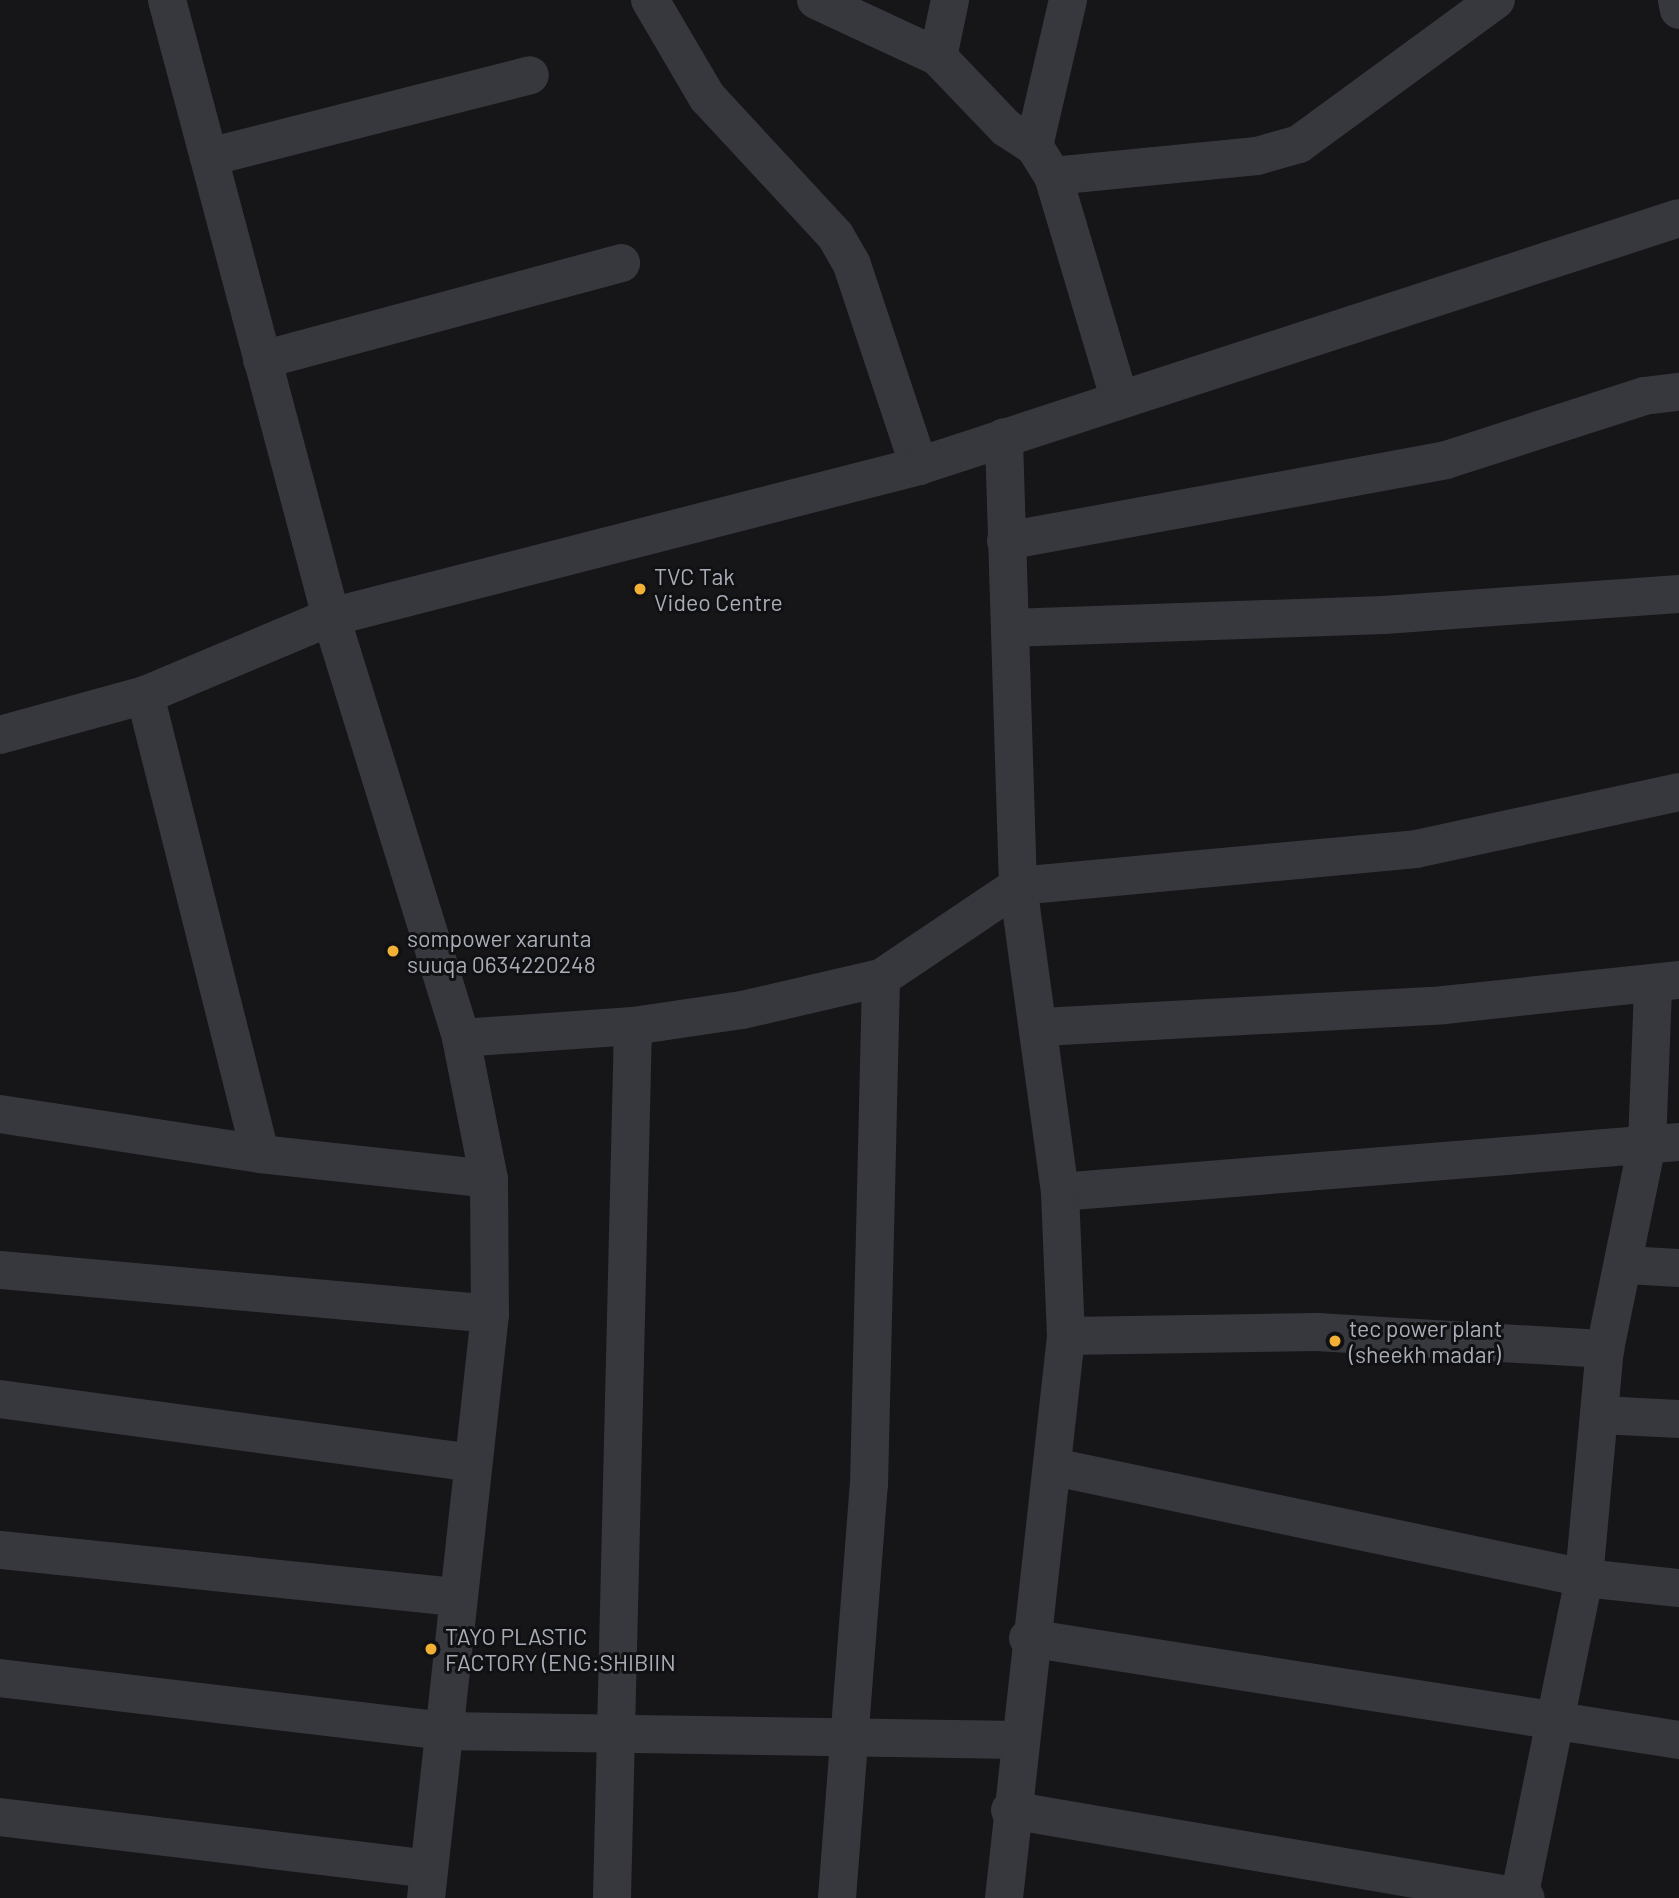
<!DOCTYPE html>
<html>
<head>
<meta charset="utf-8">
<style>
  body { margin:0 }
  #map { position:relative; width:1679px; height:1898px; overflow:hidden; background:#161618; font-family:Barlow,sans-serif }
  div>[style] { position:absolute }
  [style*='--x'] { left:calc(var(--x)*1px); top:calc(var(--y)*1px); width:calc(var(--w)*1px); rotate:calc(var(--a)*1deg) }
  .minor>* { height:38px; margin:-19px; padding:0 19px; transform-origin:19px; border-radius:19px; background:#37383d }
  .dots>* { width:19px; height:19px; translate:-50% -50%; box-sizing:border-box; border:4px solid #111113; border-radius:50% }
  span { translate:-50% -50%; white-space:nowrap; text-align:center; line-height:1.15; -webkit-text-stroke:6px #111113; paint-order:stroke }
  .poi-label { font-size:23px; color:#a8adb8 }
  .left { translate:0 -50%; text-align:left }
</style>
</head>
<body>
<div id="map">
  <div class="minor">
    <i style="--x:167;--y:0;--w:638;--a:75.11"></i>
    <i style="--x:331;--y:617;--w:441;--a:72.8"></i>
    <i style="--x:461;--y:1038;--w:144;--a:78.8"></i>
    <i style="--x:489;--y:1179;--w:135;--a:89.6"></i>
    <i style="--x:490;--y:1314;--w:587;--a:96.25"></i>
    <i style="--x:650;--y:0;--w:113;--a:59.6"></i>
    <i style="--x:707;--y:97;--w:188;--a:47.2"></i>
    <i style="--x:835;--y:235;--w:34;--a:60"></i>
    <i style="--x:852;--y:265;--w:212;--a:71.6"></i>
    <i style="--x:816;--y:0;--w:135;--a:25"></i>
    <i style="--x:938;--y:57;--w:98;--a:46.2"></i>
    <i style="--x:1006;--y:128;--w:33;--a:33"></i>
    <i style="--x:1034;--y:146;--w:36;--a:58"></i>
    <i style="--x:1053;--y:176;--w:232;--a:73.4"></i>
    <i style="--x:1677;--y:0;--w:10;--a:79"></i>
    <i style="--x:938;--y:57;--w:58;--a:-78.1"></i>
    <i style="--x:1034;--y:146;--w:150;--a:-76.9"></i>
    <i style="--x:209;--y:157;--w:331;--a:-14.3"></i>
    <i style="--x:1053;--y:176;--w:205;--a:-5.6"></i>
    <i style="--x:1257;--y:156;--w:44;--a:-15.9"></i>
    <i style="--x:1299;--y:144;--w:244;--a:-36.2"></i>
    <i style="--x:262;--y:360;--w:372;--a:-15.1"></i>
    <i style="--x:1006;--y:541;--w:447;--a:-10.4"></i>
    <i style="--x:1446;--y:460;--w:208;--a:-17.9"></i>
    <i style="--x:1644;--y:396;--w:35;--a:-7"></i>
    <i style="--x:1011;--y:628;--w:373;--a:-2"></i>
    <i style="--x:1384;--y:615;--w:296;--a:-4.1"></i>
    <i style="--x:145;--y:695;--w:473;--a:75.9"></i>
    <i style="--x:0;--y:735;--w:150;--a:-15.4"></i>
    <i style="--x:145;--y:695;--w:202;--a:-22.8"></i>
    <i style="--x:331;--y:617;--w:607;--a:-14.4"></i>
    <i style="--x:919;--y:466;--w:799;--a:-18.07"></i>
    <i style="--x:1042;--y:1027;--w:403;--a:-3.1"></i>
    <i style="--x:1444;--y:1005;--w:235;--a:-6.1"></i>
    <i style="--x:461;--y:1038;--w:172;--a:-4"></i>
    <i style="--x:633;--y:1026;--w:110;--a:-8.4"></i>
    <i style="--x:742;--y:1010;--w:143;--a:-13"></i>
    <i style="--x:881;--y:978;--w:165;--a:-33.9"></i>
    <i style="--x:1018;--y:886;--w:400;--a:-5.3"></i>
    <i style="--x:1416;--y:849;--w:269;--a:-12.2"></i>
    <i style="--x:0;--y:1114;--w:263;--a:8.7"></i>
    <i style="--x:260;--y:1154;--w:230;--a:6.2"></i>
    <i style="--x:1060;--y:1192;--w:621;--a:-4.62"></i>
    <i style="--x:1626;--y:1265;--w:53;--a:3.2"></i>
    <i style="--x:0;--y:1270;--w:492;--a:5.1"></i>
    <i style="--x:1066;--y:1336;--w:251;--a:-0.9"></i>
    <i style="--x:1317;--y:1332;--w:289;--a:3.4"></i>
    <i style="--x:0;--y:1399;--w:476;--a:7.7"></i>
    <i style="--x:1601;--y:1415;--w:78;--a:2.9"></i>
    <i style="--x:1054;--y:1467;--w:541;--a:11.83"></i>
    <i style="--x:1584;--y:1578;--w:96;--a:6"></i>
    <i style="--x:0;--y:1550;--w:457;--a:5.9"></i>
    <i style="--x:1028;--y:1638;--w:659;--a:8.9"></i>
    <i style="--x:0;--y:1678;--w:445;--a:6.8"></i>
    <i style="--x:442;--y:1731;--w:575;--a:0.9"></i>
    <i style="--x:1010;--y:1810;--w:523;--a:9.68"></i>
    <i style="--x:0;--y:1817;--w:432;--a:6.9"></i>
    <i style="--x:612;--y:1898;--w:872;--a:-88.62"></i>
    <i style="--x:837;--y:1898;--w:414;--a:-85.6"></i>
    <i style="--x:869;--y:1485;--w:507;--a:-88.64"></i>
    <i style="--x:1004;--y:1898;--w:565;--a:-83.7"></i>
    <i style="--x:1066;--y:1336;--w:144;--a:-92.4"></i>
    <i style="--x:1060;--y:1192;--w:309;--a:-97.8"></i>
    <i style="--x:1018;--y:886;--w:449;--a:-91.8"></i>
    <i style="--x:1519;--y:1898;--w:327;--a:-78.5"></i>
    <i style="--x:1584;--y:1578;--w:230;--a:-84.8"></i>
    <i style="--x:1605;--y:1349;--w:208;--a:-78.4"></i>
    <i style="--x:1647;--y:1145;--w:159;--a:-87.8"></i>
  </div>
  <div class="dots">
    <i style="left:640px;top:589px;background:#f2b134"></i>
    <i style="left:393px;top:951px;background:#f2b134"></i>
    <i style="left:1335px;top:1341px;background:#f2b134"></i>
    <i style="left:431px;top:1649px;background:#f2b134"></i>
  </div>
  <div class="poi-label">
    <span class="left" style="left:654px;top:589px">TVC Tak<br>Video Centre</span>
    <span class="left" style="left:407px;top:951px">sompower xarunta<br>suuqa 0634220248</span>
    <span class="left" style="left:1349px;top:1341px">tec power plant<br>(sheekh madar)</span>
    <span class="left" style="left:445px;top:1649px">TAYO PLASTIC<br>FACTORY (ENG:SHIBIIN</span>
  </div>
</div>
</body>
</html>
